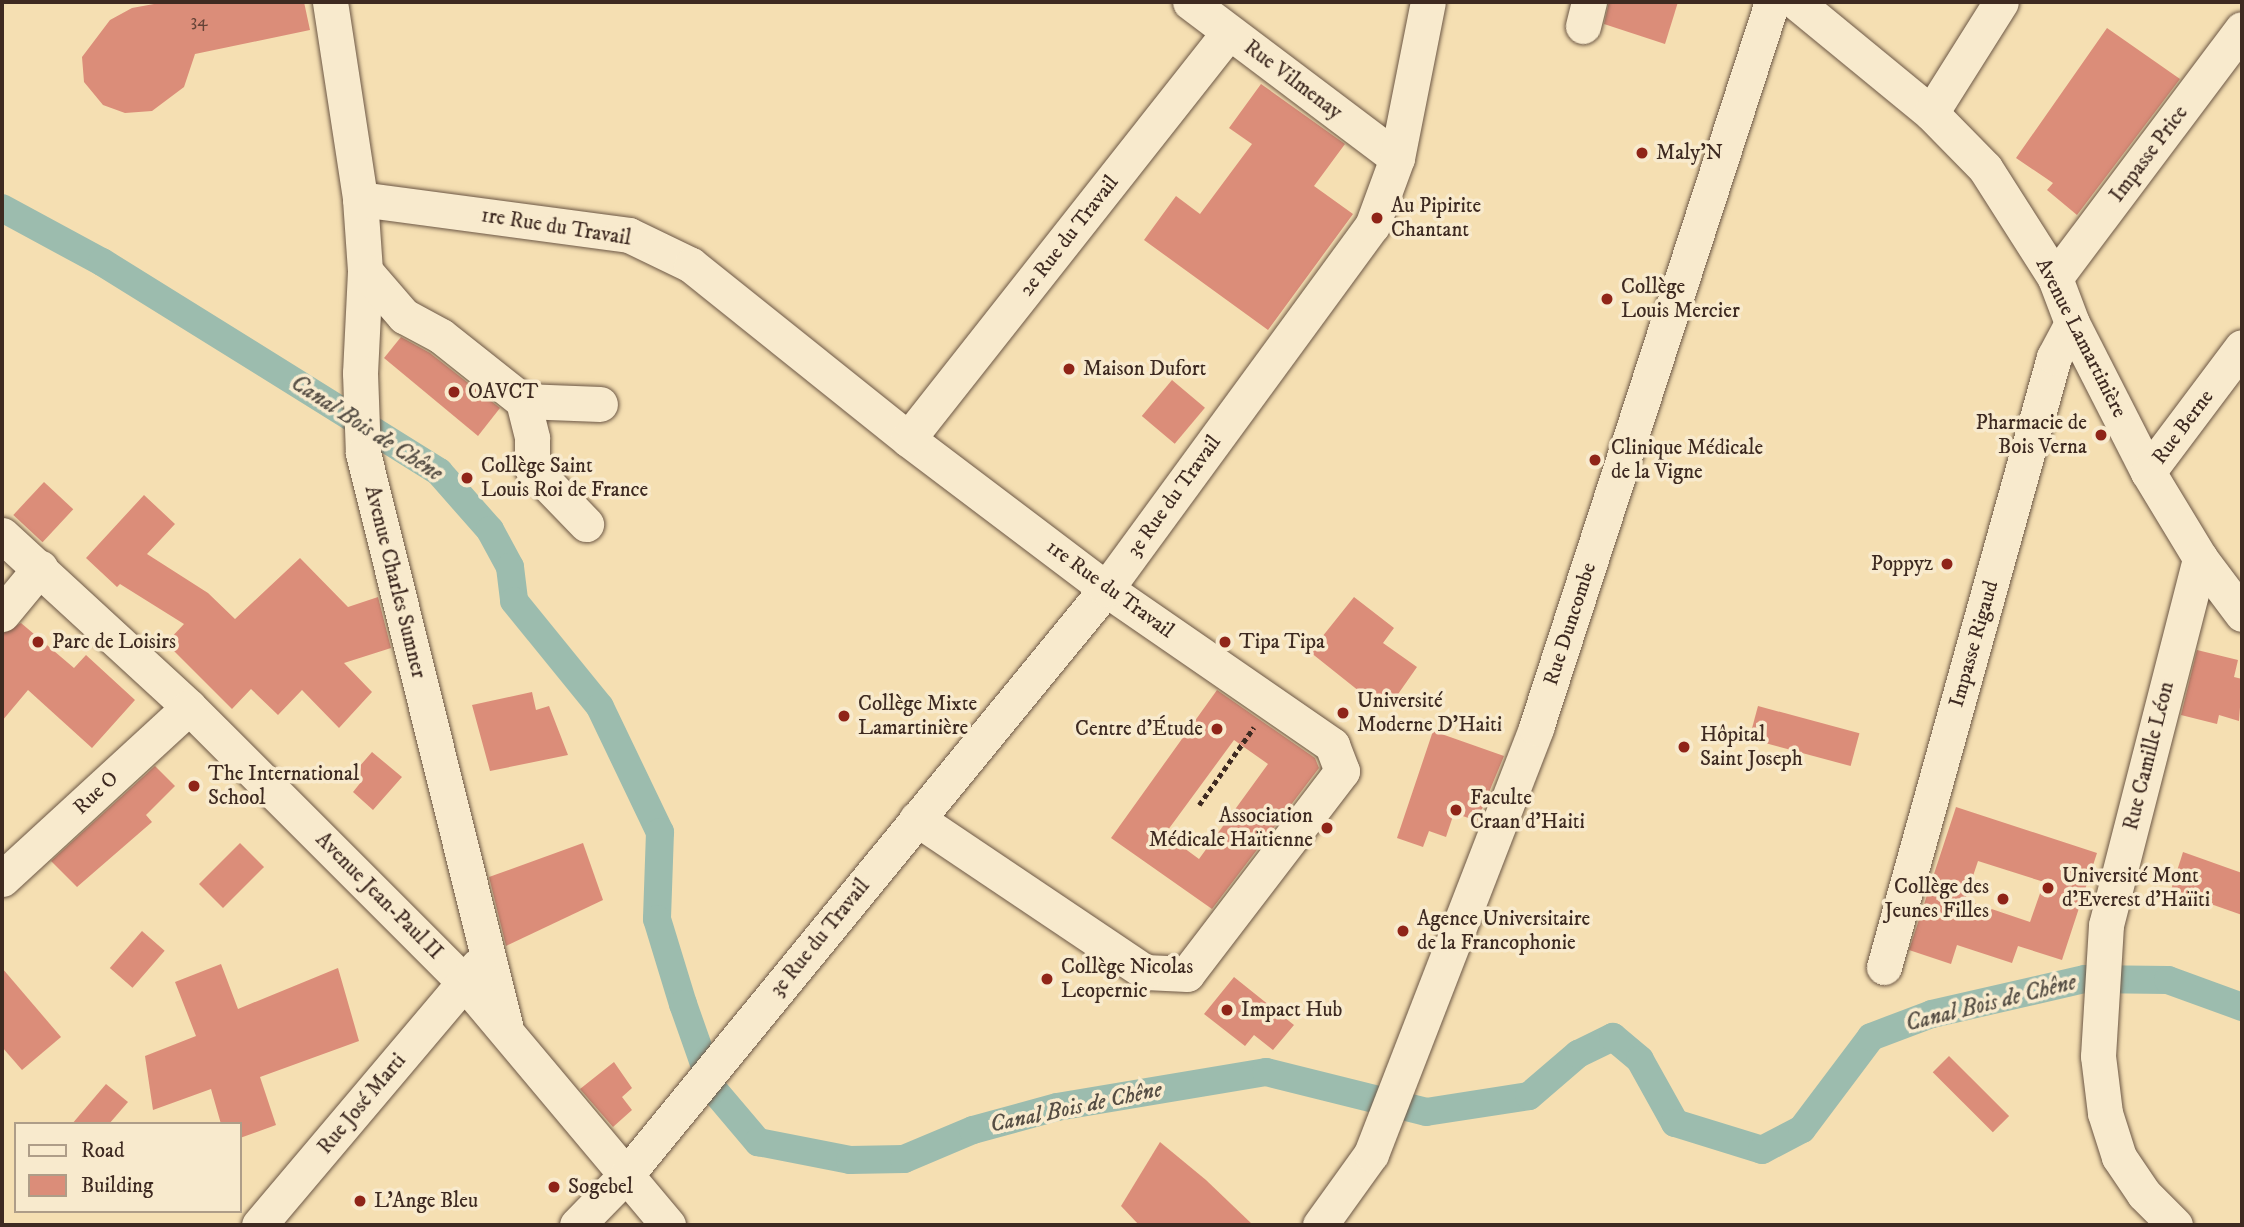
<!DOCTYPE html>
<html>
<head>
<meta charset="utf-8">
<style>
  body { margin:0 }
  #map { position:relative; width:2244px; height:1227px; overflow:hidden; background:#f5dfb2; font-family:"IM FELL DW Pica",serif }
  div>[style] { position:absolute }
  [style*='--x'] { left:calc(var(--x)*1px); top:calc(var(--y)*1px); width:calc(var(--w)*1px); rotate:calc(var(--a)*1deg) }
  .canal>* { height:28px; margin:-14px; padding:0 14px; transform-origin:14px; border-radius:14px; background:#9cbcae }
  .building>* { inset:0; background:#db8d79; transform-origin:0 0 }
  .path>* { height:4.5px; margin-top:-2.25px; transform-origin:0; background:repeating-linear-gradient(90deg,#3e2a21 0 5px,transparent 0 8.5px) }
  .roads { filter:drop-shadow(0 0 2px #6c5745) drop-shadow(0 0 2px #6c5745) }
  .minor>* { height:35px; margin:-17.5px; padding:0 17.5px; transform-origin:17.5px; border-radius:17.5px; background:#f8eacd }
  .dots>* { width:19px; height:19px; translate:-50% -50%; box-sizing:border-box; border:4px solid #f8eacd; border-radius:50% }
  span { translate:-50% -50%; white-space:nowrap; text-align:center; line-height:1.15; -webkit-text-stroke:7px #f8eacd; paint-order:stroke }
  .number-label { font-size:18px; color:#654337 }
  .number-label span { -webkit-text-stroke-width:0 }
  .street-label { font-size:21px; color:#3e2a21 }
  .poi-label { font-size:21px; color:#3e2a21 }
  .left { translate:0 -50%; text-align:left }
  .right { translate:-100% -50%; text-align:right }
  .water-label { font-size:23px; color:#564e44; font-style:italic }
  .frame { position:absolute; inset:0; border:4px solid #3e2a21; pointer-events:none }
  .legend { position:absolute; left:14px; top:1122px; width:228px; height:91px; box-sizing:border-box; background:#f8eacd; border:2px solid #ae9d88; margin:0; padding:9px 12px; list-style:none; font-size:21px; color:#3e2a21 }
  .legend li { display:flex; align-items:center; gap:14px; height:35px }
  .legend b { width:35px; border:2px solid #ae9d88 }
</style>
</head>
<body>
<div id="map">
  <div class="canal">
    <i style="--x:2;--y:208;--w:114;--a:28.4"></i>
    <i style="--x:102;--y:262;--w:397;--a:31.9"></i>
    <i style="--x:439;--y:472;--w:77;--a:48.7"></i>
    <i style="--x:490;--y:530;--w:42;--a:61.6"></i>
    <i style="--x:510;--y:567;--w:34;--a:83"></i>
    <i style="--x:514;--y:601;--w:136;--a:50.9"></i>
    <i style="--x:600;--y:707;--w:139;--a:64.4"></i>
    <i style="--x:660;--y:832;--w:87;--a:92"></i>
    <i style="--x:657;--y:919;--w:89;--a:73"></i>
    <i style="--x:683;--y:1004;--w:90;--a:70.6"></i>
    <i style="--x:713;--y:1089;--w:70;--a:49.7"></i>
    <i style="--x:758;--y:1142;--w:94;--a:11.1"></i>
    <i style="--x:850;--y:1160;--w:54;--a:-1.1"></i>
    <i style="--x:904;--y:1159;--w:75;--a:-22.8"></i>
    <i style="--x:973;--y:1130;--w:87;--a:-15.3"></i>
    <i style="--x:1057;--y:1107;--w:212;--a:-9.5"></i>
    <i style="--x:1266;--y:1072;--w:165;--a:14"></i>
    <i style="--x:1426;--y:1112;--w:104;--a:-8.8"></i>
    <i style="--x:1529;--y:1096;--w:65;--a:-40.6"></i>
    <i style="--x:1578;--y:1054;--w:39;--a:-26"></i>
    <i style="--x:1613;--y:1037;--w:35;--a:40"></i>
    <i style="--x:1640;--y:1060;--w:72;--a:60.9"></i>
    <i style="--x:1675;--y:1123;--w:91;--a:17.2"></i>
    <i style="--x:1762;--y:1150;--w:45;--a:-27.7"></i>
    <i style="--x:1802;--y:1129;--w:115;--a:-53.1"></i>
    <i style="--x:1871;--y:1037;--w:65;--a:-20.7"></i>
    <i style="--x:1932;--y:1014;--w:157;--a:-12.9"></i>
    <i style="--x:2085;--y:979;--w:83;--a:0.7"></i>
    <i style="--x:2168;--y:980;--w:79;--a:20"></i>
  </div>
  <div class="building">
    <i style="clip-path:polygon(165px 2px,304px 2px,310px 30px,195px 54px,184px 87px,152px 111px,125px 113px,103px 105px,84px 82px,82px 57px,110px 20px,132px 8px)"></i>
    <i style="clip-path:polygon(1609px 2px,1678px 2px,1665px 44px,1604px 24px)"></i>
    <i style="clip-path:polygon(2107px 28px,2180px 79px,2077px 215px,2047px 190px,2053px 183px,2016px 158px)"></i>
    <i style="clip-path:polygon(1261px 84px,1345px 144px,1314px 186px,1353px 214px,1268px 330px,1144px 240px,1176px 196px,1200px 214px,1252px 144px,1229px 128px)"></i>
    <i style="clip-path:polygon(401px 337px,430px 353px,500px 408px,478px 436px,384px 358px)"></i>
    <i style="left:1172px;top:380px;width:43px;height:47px;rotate:40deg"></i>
    <i style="left:44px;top:482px;width:40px;height:45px;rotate:43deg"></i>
    <i style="clip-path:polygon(144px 495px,175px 524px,147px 554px,208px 593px,235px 619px,300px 558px,348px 607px,378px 597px,391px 648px,344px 663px,372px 692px,339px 728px,302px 690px,278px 715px,251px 689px,232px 709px,166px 643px,184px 624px,120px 584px,117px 587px,86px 558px)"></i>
    <i style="clip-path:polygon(1354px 597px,1394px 628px,1383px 643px,1417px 667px,1389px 707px,1383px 702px,1379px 707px,1310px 652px)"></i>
    <i style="clip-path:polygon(21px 623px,74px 668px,86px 655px,135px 700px,92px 748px,28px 690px,2px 721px,2px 634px)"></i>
    <i style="clip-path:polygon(2197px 650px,2238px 660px,2234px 677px,2242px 679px,2239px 721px,2219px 715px,2217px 724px,2181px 715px)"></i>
    <i style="clip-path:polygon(evenodd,1217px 690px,1315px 758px,1319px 768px,1212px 909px,1111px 838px,1217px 690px,1234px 740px,1268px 764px,1199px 859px,1165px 834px,1234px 740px)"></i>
    <i style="clip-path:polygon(532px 692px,536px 710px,549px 706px,568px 755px,490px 771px,472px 705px)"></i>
    <i style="left:1758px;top:706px;width:105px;height:34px;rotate:15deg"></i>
    <i style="clip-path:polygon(1433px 731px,1504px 756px,1477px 821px,1454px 813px,1446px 837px,1429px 831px,1423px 847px,1397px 838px)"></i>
    <i style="clip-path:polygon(372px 752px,402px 777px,373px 810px,353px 792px,361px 782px,352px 775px)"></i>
    <i style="clip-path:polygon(155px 766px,175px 786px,146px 815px,152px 822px,77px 887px,51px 861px)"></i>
    <i style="clip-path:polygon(evenodd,1956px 807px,2097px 853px,2062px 960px,2018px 946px,2012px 963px,1957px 945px,1951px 964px,1909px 950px,1956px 807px,1978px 861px,2044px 882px,2030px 922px,1965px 900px,1978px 861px)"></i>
    <i style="left:240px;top:843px;width:34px;height:58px;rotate:45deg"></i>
    <i style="clip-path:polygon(583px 843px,603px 900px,506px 946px,489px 877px)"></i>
    <i style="clip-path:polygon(2183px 852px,2242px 873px,2242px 915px,2171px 890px)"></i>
    <i style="left:142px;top:931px;width:30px;height:49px;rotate:41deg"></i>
    <i style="clip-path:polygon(221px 964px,238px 1009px,338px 968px,359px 1041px,260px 1077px,276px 1125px,240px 1138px,240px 1124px,221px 1124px,211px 1089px,153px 1110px,145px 1056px,196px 1036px,175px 982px)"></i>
    <i style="clip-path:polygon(2px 968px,61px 1037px,22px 1070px,2px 1047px)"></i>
    <i style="clip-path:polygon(1234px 977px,1294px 1025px,1273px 1050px,1254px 1035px,1245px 1046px,1204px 1014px)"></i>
    <i style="left:1949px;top:1056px;width:85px;height:23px;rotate:45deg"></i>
    <i style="clip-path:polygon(614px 1062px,632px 1088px,622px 1097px,632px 1110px,613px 1127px,580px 1089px)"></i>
    <i style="clip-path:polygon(106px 1084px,128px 1102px,109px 1124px,72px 1124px)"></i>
    <i style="clip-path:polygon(1160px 1142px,1206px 1180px,1253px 1225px,1139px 1225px,1121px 1206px)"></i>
  </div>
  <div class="path">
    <i style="--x:1199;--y:805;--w:95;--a:-54.8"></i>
  </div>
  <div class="roads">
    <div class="minor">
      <i style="--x:330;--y:2;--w:199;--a:81.3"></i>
      <i style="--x:360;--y:199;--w:72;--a:86"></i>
      <i style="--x:365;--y:271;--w:102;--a:92.8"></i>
      <i style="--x:360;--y:373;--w:80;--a:87.9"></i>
      <i style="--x:363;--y:453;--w:593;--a:76.06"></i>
      <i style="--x:1190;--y:2;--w:259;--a:37"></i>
      <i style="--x:1796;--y:2;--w:175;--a:39.4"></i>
      <i style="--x:1931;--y:113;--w:77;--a:45.5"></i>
      <i style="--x:1985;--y:168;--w:130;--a:57.5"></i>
      <i style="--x:2055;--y:278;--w:48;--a:69.3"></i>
      <i style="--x:2072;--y:323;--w:167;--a:63"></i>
      <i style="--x:2148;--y:472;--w:100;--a:58.8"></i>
      <i style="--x:2200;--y:558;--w:70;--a:53.1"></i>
      <i style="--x:1583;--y:26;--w:25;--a:-76"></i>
      <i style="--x:1931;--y:113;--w:131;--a:-57.8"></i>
      <i style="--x:360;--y:199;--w:271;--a:7.6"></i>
      <i style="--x:629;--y:235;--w:69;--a:25.8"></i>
      <i style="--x:691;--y:265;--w:278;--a:38.7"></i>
      <i style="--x:908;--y:439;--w:248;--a:37.1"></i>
      <i style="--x:1106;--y:589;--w:275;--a:34.6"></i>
      <i style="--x:1332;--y:745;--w:28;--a:69"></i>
      <i style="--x:1342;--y:771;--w:255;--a:127.4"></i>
      <i style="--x:1187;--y:974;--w:42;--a:-177.3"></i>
      <i style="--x:1145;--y:972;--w:275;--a:-146.1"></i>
      <i style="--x:365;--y:271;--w:60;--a:49.1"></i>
      <i style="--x:404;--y:316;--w:42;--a:28.4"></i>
      <i style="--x:441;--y:336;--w:105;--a:38.4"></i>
      <i style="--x:523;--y:401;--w:77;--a:2.2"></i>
      <i style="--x:2055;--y:278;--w:311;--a:-53.1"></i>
      <i style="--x:523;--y:401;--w:38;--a:76"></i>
      <i style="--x:532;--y:438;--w:30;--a:90"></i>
      <i style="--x:532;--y:468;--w:78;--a:46"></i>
      <i style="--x:908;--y:439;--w:518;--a:-51.74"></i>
      <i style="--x:2148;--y:472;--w:156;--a:-53.1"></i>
      <i style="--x:2;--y:535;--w:254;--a:42.6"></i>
      <i style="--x:189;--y:707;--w:390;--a:45"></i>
      <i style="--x:465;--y:983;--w:316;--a:50"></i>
      <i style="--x:2;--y:614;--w:60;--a:-50.4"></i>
      <i style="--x:2;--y:879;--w:254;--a:-42.6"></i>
      <i style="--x:1884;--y:967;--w:633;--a:-74.43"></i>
      <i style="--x:2054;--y:357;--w:38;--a:-62"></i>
      <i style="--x:259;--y:1225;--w:339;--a:-49.8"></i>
      <i style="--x:577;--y:1225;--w:71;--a:-45.6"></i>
      <i style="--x:627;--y:1174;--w:756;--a:-50.69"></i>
      <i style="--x:1106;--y:589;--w:450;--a:-53.8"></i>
      <i style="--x:1372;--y:226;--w:72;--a:-69.8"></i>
      <i style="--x:1397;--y:158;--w:159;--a:-78.8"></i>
      <i style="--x:1320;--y:1225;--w:87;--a:-54.3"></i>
      <i style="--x:1371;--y:1154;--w:457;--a:-68.8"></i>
      <i style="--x:1536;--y:728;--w:763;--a:-71.99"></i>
      <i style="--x:2175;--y:1225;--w:44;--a:-135"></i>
      <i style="--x:2144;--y:1194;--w:45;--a:-124"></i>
      <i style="--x:2119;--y:1157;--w:46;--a:-107.7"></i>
      <i style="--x:2105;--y:1113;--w:57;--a:-97"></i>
      <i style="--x:2098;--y:1056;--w:131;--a:-86.5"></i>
      <i style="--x:2106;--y:925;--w:379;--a:-75.6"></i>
    </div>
  </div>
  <div class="dots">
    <i style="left:1642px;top:153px;background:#8f2418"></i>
    <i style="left:1377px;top:218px;background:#8f2418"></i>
    <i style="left:1607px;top:299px;background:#8f2418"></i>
    <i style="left:1069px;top:369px;background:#8f2418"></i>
    <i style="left:454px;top:392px;background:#8f2418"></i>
    <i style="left:2101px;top:435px;background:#8f2418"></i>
    <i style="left:1595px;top:460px;background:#8f2418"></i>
    <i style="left:467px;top:478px;background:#8f2418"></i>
    <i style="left:1947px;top:564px;background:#8f2418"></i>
    <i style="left:38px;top:642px;background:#8f2418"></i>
    <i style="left:1225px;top:642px;background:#8f2418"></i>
    <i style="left:1343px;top:713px;background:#8f2418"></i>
    <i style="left:844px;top:716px;background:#8f2418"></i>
    <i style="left:1217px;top:729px;background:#8f2418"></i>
    <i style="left:1684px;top:747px;background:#8f2418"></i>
    <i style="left:194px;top:786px;background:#8f2418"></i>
    <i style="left:1456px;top:810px;background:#8f2418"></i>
    <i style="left:1327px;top:828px;background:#8f2418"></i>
    <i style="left:2048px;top:888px;background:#8f2418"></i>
    <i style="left:2003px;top:899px;background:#8f2418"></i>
    <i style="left:1403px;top:931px;background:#8f2418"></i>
    <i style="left:1047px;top:979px;background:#8f2418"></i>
    <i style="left:1227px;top:1010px;background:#8f2418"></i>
    <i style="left:554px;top:1187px;background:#8f2418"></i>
    <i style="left:360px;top:1201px;background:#8f2418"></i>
  </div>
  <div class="number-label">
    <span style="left:199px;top:21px">34</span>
  </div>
  <div class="street-label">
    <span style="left:1293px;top:80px;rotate:37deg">Rue Vilmenay</span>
    <span style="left:2149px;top:154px;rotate:-53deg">Impasse Price</span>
    <span style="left:556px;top:227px;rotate:9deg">1re Rue du Travail</span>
    <span style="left:1069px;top:236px;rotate:-52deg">2e Rue du Travail</span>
    <span style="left:2081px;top:338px;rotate:63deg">Avenue Lamartinière</span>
    <span style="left:2183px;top:427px;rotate:-53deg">Rue Berne</span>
    <span style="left:1174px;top:496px;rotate:-54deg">3e Rue du Travail</span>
    <span style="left:395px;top:582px;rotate:76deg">Avenue Charles Sumner</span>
    <span style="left:1110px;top:589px;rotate:36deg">1re Rue du Travail</span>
    <span style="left:1570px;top:624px;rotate:-72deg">Rue Duncombe</span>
    <span style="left:1974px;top:644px;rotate:-74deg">Impasse Rigaud</span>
    <span style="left:2149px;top:756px;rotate:-76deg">Rue Camille Léon</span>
    <span style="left:96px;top:793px;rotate:-43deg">Rue O</span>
    <span style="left:379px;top:896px;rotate:45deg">Avenue Jean-Paul II</span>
    <span style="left:820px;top:938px;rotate:-51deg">3e Rue du Travail</span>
    <span style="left:362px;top:1104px;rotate:-50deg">Rue José Marti</span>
  </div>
  <div class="poi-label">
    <span class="left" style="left:1656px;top:153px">Maly'N</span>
    <span class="left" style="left:1391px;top:218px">Au Pipirite<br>Chantant</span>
    <span class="left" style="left:1621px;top:299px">Collège<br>Louis Mercier</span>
    <span class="left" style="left:1083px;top:369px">Maison Dufort</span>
    <span class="left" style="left:468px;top:392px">OAVCT</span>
    <span class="right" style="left:2087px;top:435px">Pharmacie de<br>Bois Verna</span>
    <span class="left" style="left:1611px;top:460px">Clinique Médicale<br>de la Vigne</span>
    <span class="left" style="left:481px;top:478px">Collège Saint<br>Louis Roi de France</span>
    <span class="right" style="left:1933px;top:564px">Poppyz</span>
    <span class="left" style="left:52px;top:642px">Parc de Loisirs</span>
    <span class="left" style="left:1239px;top:642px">Tipa Tipa</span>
    <span class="left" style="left:1357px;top:713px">Université<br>Moderne D'Haiti</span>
    <span class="left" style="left:858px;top:716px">Collège Mixte<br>Lamartinière</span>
    <span class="right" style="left:1203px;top:729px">Centre d'Étude</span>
    <span class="left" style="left:1700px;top:747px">Hôpital<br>Saint Joseph</span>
    <span class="left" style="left:208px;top:786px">The International<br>School</span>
    <span class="left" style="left:1470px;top:810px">Faculte<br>Craan d'Haiti</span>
    <span class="right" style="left:1313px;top:828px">Association<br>Médicale Haïtienne</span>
    <span class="left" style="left:2062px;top:888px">Université Mont<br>d’Everest d’Haïiti</span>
    <span class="right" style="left:1989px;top:899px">Collège des<br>Jeunes Filles</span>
    <span class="left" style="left:1417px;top:931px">Agence Universitaire<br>de la Francophonie</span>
    <span class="left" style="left:1061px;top:979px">Collège Nicolas<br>Leopernic</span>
    <span class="left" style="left:1241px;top:1010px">Impact Hub</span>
    <span class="left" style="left:568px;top:1187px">Sogebel</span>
    <span class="left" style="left:374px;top:1201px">L’Ange Bleu</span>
  </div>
  <div class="water-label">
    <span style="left:366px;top:429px;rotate:33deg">Canal Bois de Chêne</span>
    <span style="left:1991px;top:1004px;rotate:-14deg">Canal Bois de Chêne</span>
    <span style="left:1076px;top:1108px;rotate:-12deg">Canal Bois de Chêne</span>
  </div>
  <div class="frame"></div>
  <ul class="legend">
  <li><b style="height:9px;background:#f8eacd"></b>Road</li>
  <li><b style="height:19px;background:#db8d79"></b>Building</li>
  </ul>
</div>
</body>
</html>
